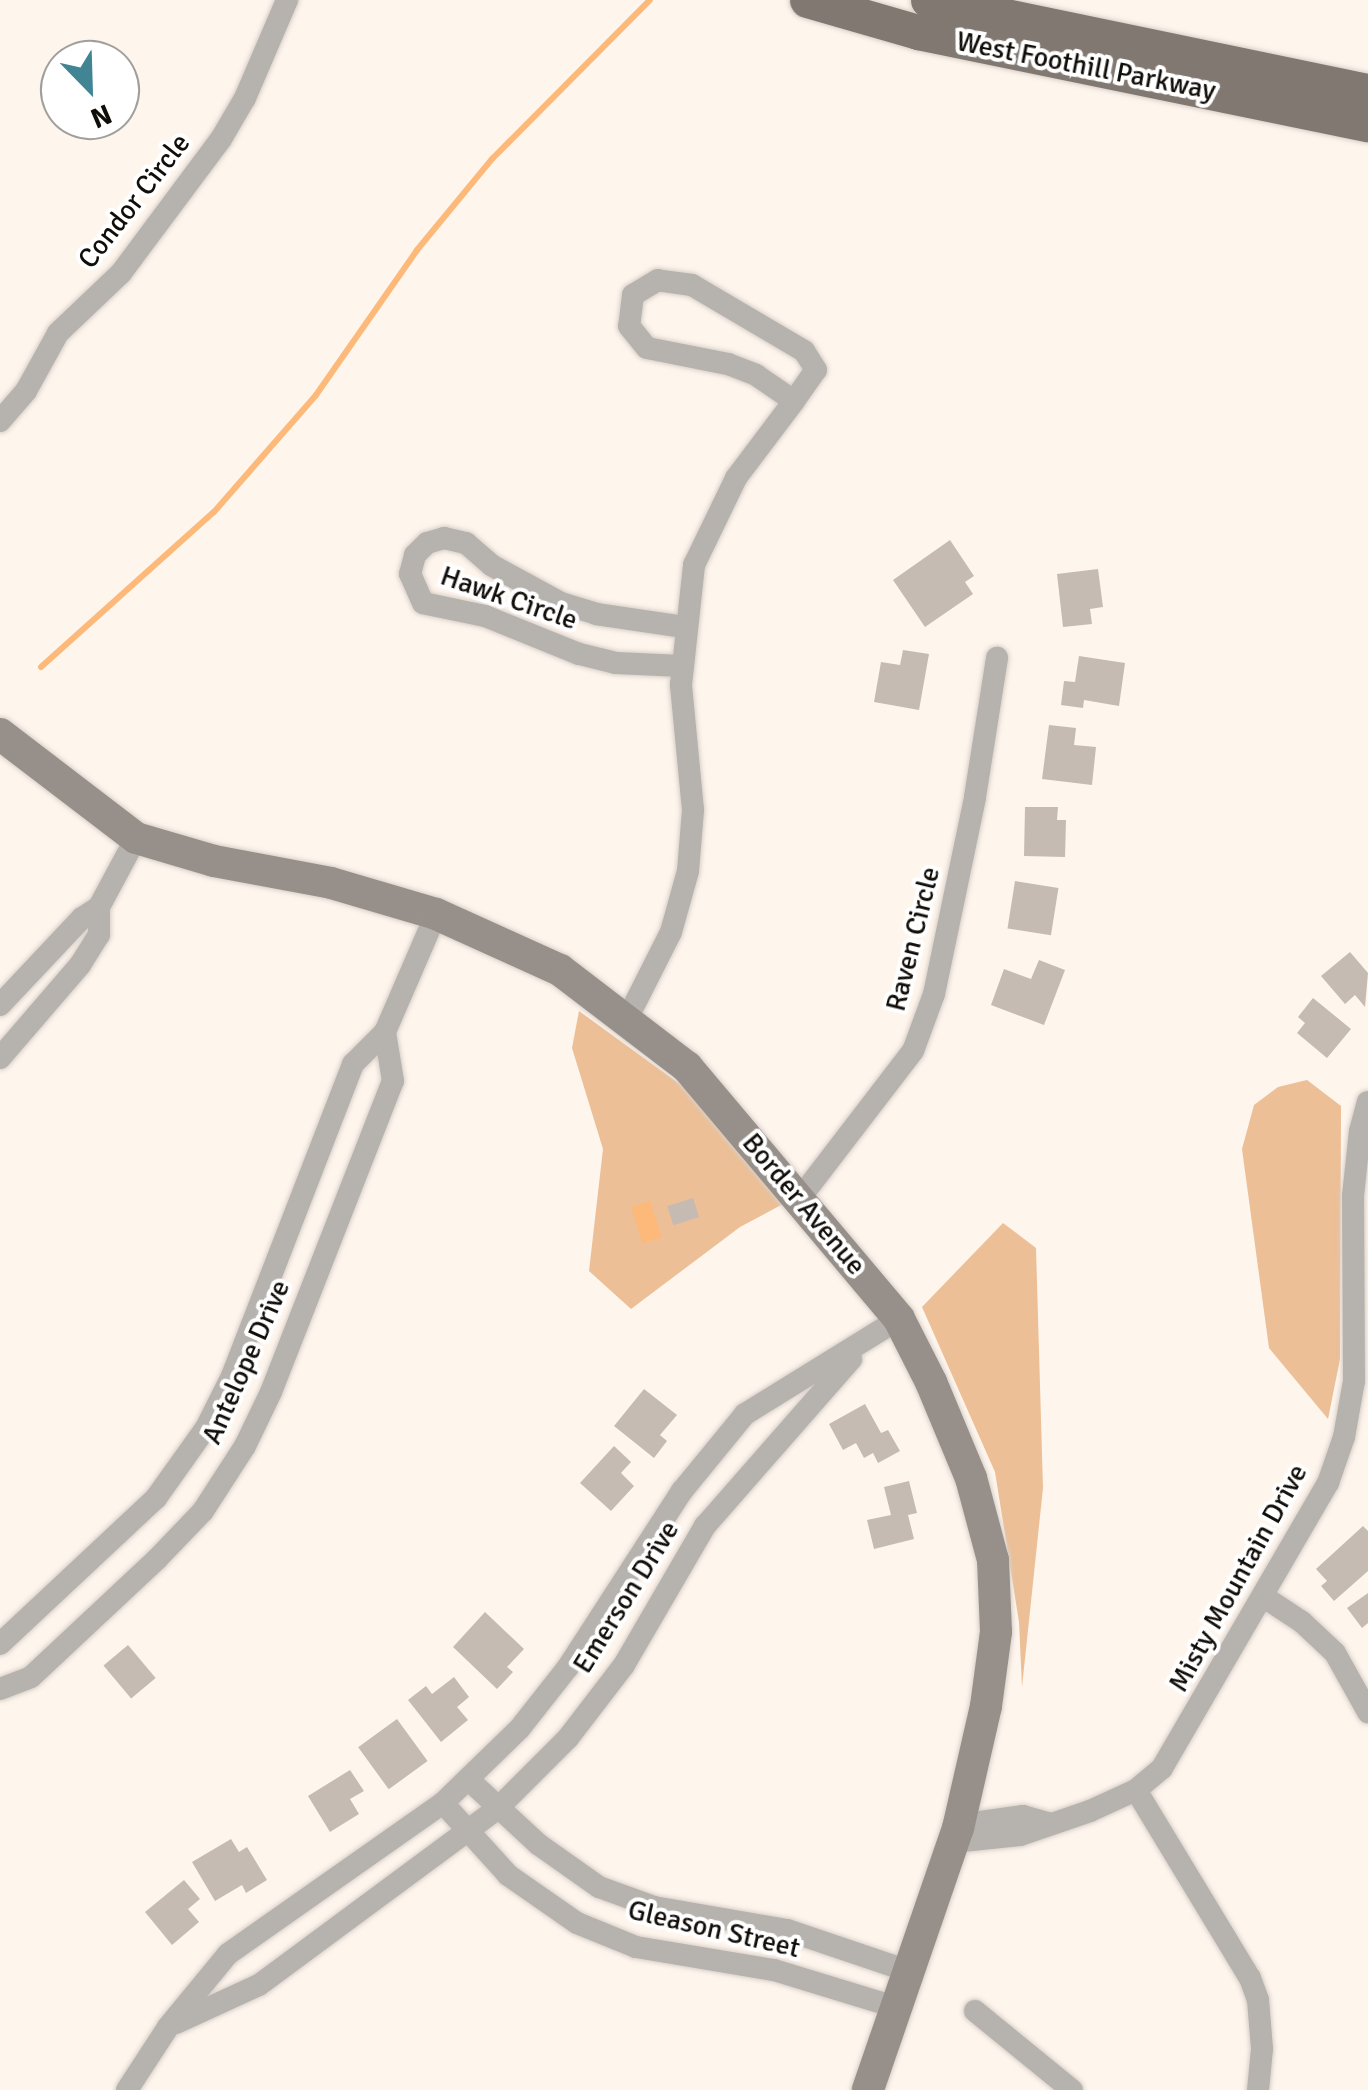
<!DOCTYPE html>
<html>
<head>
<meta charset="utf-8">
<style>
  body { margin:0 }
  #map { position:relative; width:1368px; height:2090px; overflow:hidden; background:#fef5ed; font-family:Signika,sans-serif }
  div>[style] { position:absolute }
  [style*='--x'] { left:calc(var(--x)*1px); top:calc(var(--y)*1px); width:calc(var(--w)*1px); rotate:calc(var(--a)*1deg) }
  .green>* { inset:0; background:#ecbf96 }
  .water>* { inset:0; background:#fcb979; transform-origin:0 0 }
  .stream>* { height:6px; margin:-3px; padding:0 3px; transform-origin:3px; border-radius:3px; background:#fcb979 }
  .building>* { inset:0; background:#c5bbb2; transform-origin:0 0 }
  .roads { filter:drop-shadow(0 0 2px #d8d0c9) drop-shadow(0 0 2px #d8d0c9) }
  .street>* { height:22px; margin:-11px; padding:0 11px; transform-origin:11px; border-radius:11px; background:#b6b2ae }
  .secondary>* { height:32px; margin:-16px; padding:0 16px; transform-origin:16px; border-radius:16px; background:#97908a }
  .primary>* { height:35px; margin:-17.5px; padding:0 17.5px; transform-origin:17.5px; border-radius:17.5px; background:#817971 }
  span { translate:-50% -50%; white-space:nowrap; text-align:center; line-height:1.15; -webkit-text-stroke:8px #fff; paint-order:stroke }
  .street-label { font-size:28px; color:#110e0a }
  .north { position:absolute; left:40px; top:40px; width:100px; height:100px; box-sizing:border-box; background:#fff; border:2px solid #a09f9d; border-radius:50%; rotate:157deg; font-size:28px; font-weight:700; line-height:40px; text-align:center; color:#110e0a }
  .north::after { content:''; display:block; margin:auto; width:35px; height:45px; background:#418594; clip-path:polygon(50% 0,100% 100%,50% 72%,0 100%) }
</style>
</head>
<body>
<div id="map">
  <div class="green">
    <i style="clip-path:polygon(579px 1011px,688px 1090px,783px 1204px,740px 1227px,631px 1309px,589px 1271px,603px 1149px,572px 1048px)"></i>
    <i style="clip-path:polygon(1307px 1080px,1341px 1106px,1340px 1359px,1328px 1419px,1269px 1348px,1242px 1149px,1254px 1105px,1278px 1087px)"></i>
    <i style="clip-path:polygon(1003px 1223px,1036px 1248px,1043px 1488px,1022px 1687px,1019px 1622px,995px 1472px,922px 1307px)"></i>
  </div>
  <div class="water">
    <i style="left:650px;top:1201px;width:38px;height:20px;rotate:72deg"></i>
  </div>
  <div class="stream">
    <i style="--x:41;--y:667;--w:232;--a:-41.9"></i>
    <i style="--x:214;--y:512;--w:155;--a:-48.9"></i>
    <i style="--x:316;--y:395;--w:177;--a:-55.1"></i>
    <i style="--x:417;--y:250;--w:118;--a:-50.5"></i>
    <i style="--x:492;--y:159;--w:224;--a:-45.2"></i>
  </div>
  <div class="building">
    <i style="clip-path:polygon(950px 540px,974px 576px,965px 582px,973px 594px,925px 627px,893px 580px)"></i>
    <i style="clip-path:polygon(1098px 569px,1103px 607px,1090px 609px,1092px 624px,1063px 627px,1057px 574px)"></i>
    <i style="clip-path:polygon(903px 650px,929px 654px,919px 710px,874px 702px,881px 662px,900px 665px)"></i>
    <i style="clip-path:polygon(1079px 656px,1125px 663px,1119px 706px,1084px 700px,1083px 708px,1061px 705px,1064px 681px,1075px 682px)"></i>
    <i style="clip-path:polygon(1049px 725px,1076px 728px,1074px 745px,1096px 747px,1092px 785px,1042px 779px)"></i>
    <i style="clip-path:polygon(1025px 807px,1058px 807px,1057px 820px,1066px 820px,1065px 857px,1024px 856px)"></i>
    <i style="left:1015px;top:881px;width:44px;height:48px;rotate:9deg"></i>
    <i style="clip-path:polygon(1350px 952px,1368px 973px,1365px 1007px,1355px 995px,1345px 1004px,1321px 976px)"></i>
    <i style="clip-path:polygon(1039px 960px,1065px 970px,1044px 1025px,991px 1005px,1004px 969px,1031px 979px)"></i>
    <i style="clip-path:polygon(1313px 998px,1351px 1029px,1327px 1058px,1297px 1033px,1305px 1023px,1298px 1017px)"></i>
    <i style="left:693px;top:1198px;width:20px;height:27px;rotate:72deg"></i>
    <i style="clip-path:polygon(644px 1389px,677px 1415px,660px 1435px,667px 1441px,654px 1458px,614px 1426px)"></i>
    <i style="clip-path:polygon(865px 1404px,881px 1433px,888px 1430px,900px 1451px,878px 1463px,873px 1453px,864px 1458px,856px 1443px,843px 1450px,829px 1424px)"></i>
    <i style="clip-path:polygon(614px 1446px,631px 1462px,621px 1473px,634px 1486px,611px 1511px,580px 1483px)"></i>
    <i style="clip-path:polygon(909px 1481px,917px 1513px,908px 1515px,914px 1539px,874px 1549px,867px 1520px,891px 1515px,884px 1487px)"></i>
    <i style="clip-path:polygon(1363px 1526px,1368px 1531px,1368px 1571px,1334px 1601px,1321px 1586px,1327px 1581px,1316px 1569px)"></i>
    <i style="clip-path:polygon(1368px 1593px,1368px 1623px,1362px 1628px,1347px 1608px)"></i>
    <i style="clip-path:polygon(485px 1612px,524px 1649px,507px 1667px,513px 1672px,497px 1689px,453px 1647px)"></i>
    <i style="left:128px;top:1645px;width:43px;height:32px;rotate:50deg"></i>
    <i style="clip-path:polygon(454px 1677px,469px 1697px,457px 1707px,468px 1720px,441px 1742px,408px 1700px,426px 1686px,432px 1694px)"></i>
    <i style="left:397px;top:1719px;width:52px;height:48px;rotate:54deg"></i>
    <i style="clip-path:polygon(350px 1770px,364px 1791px,350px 1799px,359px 1814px,330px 1832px,308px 1796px)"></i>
    <i style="clip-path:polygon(231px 1839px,239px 1852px,247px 1847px,267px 1880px,246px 1893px,242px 1885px,215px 1901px,192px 1862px)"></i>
    <i style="clip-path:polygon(184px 1880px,200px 1899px,188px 1909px,199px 1922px,172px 1945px,145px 1912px)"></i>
  </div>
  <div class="roads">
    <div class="street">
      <i style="--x:0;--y:421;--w:40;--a:-49"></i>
      <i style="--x:26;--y:391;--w:66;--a:-61.1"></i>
      <i style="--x:58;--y:333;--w:87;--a:-43.6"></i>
      <i style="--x:121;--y:273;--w:167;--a:-53.3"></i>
      <i style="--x:221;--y:139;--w:48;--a:-59.7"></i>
      <i style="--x:245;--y:98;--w:107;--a:-66.8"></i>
      <i style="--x:681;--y:666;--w:65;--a:-177.4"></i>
      <i style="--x:616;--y:663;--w:38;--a:-166"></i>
      <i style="--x:579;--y:654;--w:101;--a:-158"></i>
      <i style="--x:485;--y:616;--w:63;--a:-168.2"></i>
      <i style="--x:423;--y:603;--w:32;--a:-114"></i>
      <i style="--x:410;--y:574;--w:20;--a:-75"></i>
      <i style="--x:415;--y:555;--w:17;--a:-45"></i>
      <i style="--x:427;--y:543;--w:18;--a:-16"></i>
      <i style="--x:444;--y:538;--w:23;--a:13"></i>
      <i style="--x:466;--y:543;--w:33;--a:41"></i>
      <i style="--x:491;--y:565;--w:80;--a:28.5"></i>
      <i style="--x:561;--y:603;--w:37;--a:17"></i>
      <i style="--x:596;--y:614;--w:89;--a:8.4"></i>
      <i style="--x:0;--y:1005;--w:120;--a:-46.7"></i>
      <i style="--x:82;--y:918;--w:20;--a:-33"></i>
      <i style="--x:627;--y:1019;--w:97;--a:-63.2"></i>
      <i style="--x:671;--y:932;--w:63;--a:-74.4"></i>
      <i style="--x:688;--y:871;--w:61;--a:-85.3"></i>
      <i style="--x:693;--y:810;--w:126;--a:-95.5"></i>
      <i style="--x:681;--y:685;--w:121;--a:-83.8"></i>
      <i style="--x:694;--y:565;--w:97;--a:-64.2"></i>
      <i style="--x:736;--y:478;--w:96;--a:-53"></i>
      <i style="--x:794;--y:401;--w:38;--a:-55"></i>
      <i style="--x:816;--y:370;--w:22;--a:-122"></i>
      <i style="--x:804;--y:351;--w:130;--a:-149.5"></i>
      <i style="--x:692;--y:285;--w:34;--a:-172"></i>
      <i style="--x:658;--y:280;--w:29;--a:149"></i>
      <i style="--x:633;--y:295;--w:31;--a:97"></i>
      <i style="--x:629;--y:326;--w:28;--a:51"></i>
      <i style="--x:647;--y:348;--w:83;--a:11.2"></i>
      <i style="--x:728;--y:364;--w:30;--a:21"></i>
      <i style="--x:756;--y:375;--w:46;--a:34.4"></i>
      <i style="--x:0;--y:1058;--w:123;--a:-49.3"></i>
      <i style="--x:80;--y:965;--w:36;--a:-58"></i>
      <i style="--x:99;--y:935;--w:28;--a:-90"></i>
      <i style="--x:99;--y:907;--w:78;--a:-61.8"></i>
      <i style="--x:800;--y:1198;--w:185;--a:-52.5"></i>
      <i style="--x:913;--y:1051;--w:61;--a:-69.8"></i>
      <i style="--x:934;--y:994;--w:201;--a:-78.2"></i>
      <i style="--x:975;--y:797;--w:141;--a:-81"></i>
      <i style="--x:1264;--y:1597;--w:45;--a:33.3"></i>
      <i style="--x:1302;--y:1622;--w:45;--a:43.2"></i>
      <i style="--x:1335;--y:1653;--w:68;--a:60.8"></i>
      <i style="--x:0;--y:1644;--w:214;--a:-43.1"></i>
      <i style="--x:156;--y:1498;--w:86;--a:-54.5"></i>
      <i style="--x:206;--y:1428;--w:58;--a:-63.4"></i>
      <i style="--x:232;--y:1376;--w:335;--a:-68.8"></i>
      <i style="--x:353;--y:1064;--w:45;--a:-45"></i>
      <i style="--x:385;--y:1032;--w:129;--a:-66.6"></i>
      <i style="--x:0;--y:1689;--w:33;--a:-21"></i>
      <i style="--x:31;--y:1677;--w:173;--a:-43.1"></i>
      <i style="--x:157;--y:1559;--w:66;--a:-46.2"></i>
      <i style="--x:203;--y:1511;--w:77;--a:-57.1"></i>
      <i style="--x:245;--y:1446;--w:60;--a:-64.3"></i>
      <i style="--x:271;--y:1392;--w:334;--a:-68.6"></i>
      <i style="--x:393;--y:1081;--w:50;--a:-99.3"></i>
      <i style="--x:470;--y:1781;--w:93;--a:42.8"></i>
      <i style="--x:538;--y:1844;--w:75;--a:35.2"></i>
      <i style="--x:599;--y:1887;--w:59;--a:20"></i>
      <i style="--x:654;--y:1907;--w:135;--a:9.8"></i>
      <i style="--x:787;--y:1930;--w:131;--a:18.7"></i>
      <i style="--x:1136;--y:1790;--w:220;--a:58.8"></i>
      <i style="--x:1250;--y:1978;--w:23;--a:70"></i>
      <i style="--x:1258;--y:2000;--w:49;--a:85.3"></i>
      <i style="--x:1262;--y:2049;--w:41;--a:95.6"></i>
      <i style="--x:443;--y:1803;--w:97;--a:47.9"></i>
      <i style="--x:508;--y:1875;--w:84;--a:34.8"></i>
      <i style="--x:577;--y:1923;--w:64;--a:22.1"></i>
      <i style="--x:636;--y:1947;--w:140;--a:9.5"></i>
      <i style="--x:774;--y:1970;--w:130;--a:17"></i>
      <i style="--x:959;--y:1825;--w:65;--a:-8"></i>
      <i style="--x:1023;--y:1816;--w:25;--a:16"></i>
      <i style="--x:953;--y:1842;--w:67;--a:-6"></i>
      <i style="--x:1020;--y:1835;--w:74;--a:-18.9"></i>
      <i style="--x:1090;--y:1811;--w:51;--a:-24.5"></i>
      <i style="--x:1136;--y:1790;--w:34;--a:-40"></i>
      <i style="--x:1162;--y:1768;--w:330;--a:-59.8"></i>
      <i style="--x:1328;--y:1483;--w:49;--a:-70.8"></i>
      <i style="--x:1344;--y:1437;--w:57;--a:-79.9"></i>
      <i style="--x:1354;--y:1381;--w:185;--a:-90.3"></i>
      <i style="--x:1353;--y:1196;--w:65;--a:-83.9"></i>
      <i style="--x:1360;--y:1131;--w:30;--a:-75"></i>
      <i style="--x:975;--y:2011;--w:125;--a:39.2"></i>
      <i style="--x:176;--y:2023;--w:91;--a:-24.6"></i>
      <i style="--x:259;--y:1985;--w:297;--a:-36.5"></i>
      <i style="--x:498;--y:1808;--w:99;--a:-45"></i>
      <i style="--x:568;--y:1738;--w:92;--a:-52.5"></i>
      <i style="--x:624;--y:1665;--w:161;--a:-59.8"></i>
      <i style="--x:705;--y:1526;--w:222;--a:-48.8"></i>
      <i style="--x:127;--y:2090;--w:75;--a:-56.9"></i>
      <i style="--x:168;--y:2027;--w:94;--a:-50.6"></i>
      <i style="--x:228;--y:1954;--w:263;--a:-35.1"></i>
      <i style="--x:443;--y:1803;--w:107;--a:-44.2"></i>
      <i style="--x:520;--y:1728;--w:78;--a:-51.8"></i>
      <i style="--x:568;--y:1667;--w:210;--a:-57.1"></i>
      <i style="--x:682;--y:1491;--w:99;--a:-50.7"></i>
      <i style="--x:745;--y:1414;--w:181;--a:-31.7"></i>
    </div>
    <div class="secondary">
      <i style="--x:0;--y:734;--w:171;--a:37.4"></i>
      <i style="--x:136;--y:838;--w:81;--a:16.4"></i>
      <i style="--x:214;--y:861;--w:119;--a:10.6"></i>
      <i style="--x:331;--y:883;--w:109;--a:16.4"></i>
      <i style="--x:436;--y:914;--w:136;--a:24.3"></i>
      <i style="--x:560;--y:970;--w:160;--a:37.4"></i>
      <i style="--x:687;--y:1067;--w:329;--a:49.9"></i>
      <i style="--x:899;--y:1319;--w:71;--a:63.1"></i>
      <i style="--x:931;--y:1382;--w:104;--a:67.4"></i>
      <i style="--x:971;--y:1478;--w:85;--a:75"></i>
      <i style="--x:993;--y:1560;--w:72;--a:87.6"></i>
      <i style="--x:996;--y:1632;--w:75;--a:97.7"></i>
      <i style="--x:986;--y:1706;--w:125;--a:102.9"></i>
      <i style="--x:958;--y:1828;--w:277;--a:109"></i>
    </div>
    <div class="primary">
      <i style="--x:807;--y:0;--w:116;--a:16.1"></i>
      <i style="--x:918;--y:32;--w:459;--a:11.6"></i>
      <i style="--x:928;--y:0;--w:449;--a:11.7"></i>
    </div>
  </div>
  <div class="street-label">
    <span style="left:1086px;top:66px;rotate:11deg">West Foothill Parkway</span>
    <span style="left:134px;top:201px;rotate:-52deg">Condor Circle</span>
    <span style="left:509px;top:598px;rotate:19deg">Hawk Circle</span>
    <span style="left:913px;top:939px;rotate:-76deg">Raven Circle</span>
    <span style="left:804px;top:1204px;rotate:50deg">Border Avenue</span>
    <span style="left:246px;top:1362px;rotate:-66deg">Antelope Drive</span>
    <span style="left:1238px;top:1578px;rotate:-61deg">Misty Mountain Drive</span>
    <span style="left:626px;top:1597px;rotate:-58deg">Emerson Drive</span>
    <span style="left:714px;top:1929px;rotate:13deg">Gleason Street</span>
  </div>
  <div class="north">N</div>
</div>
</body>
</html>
